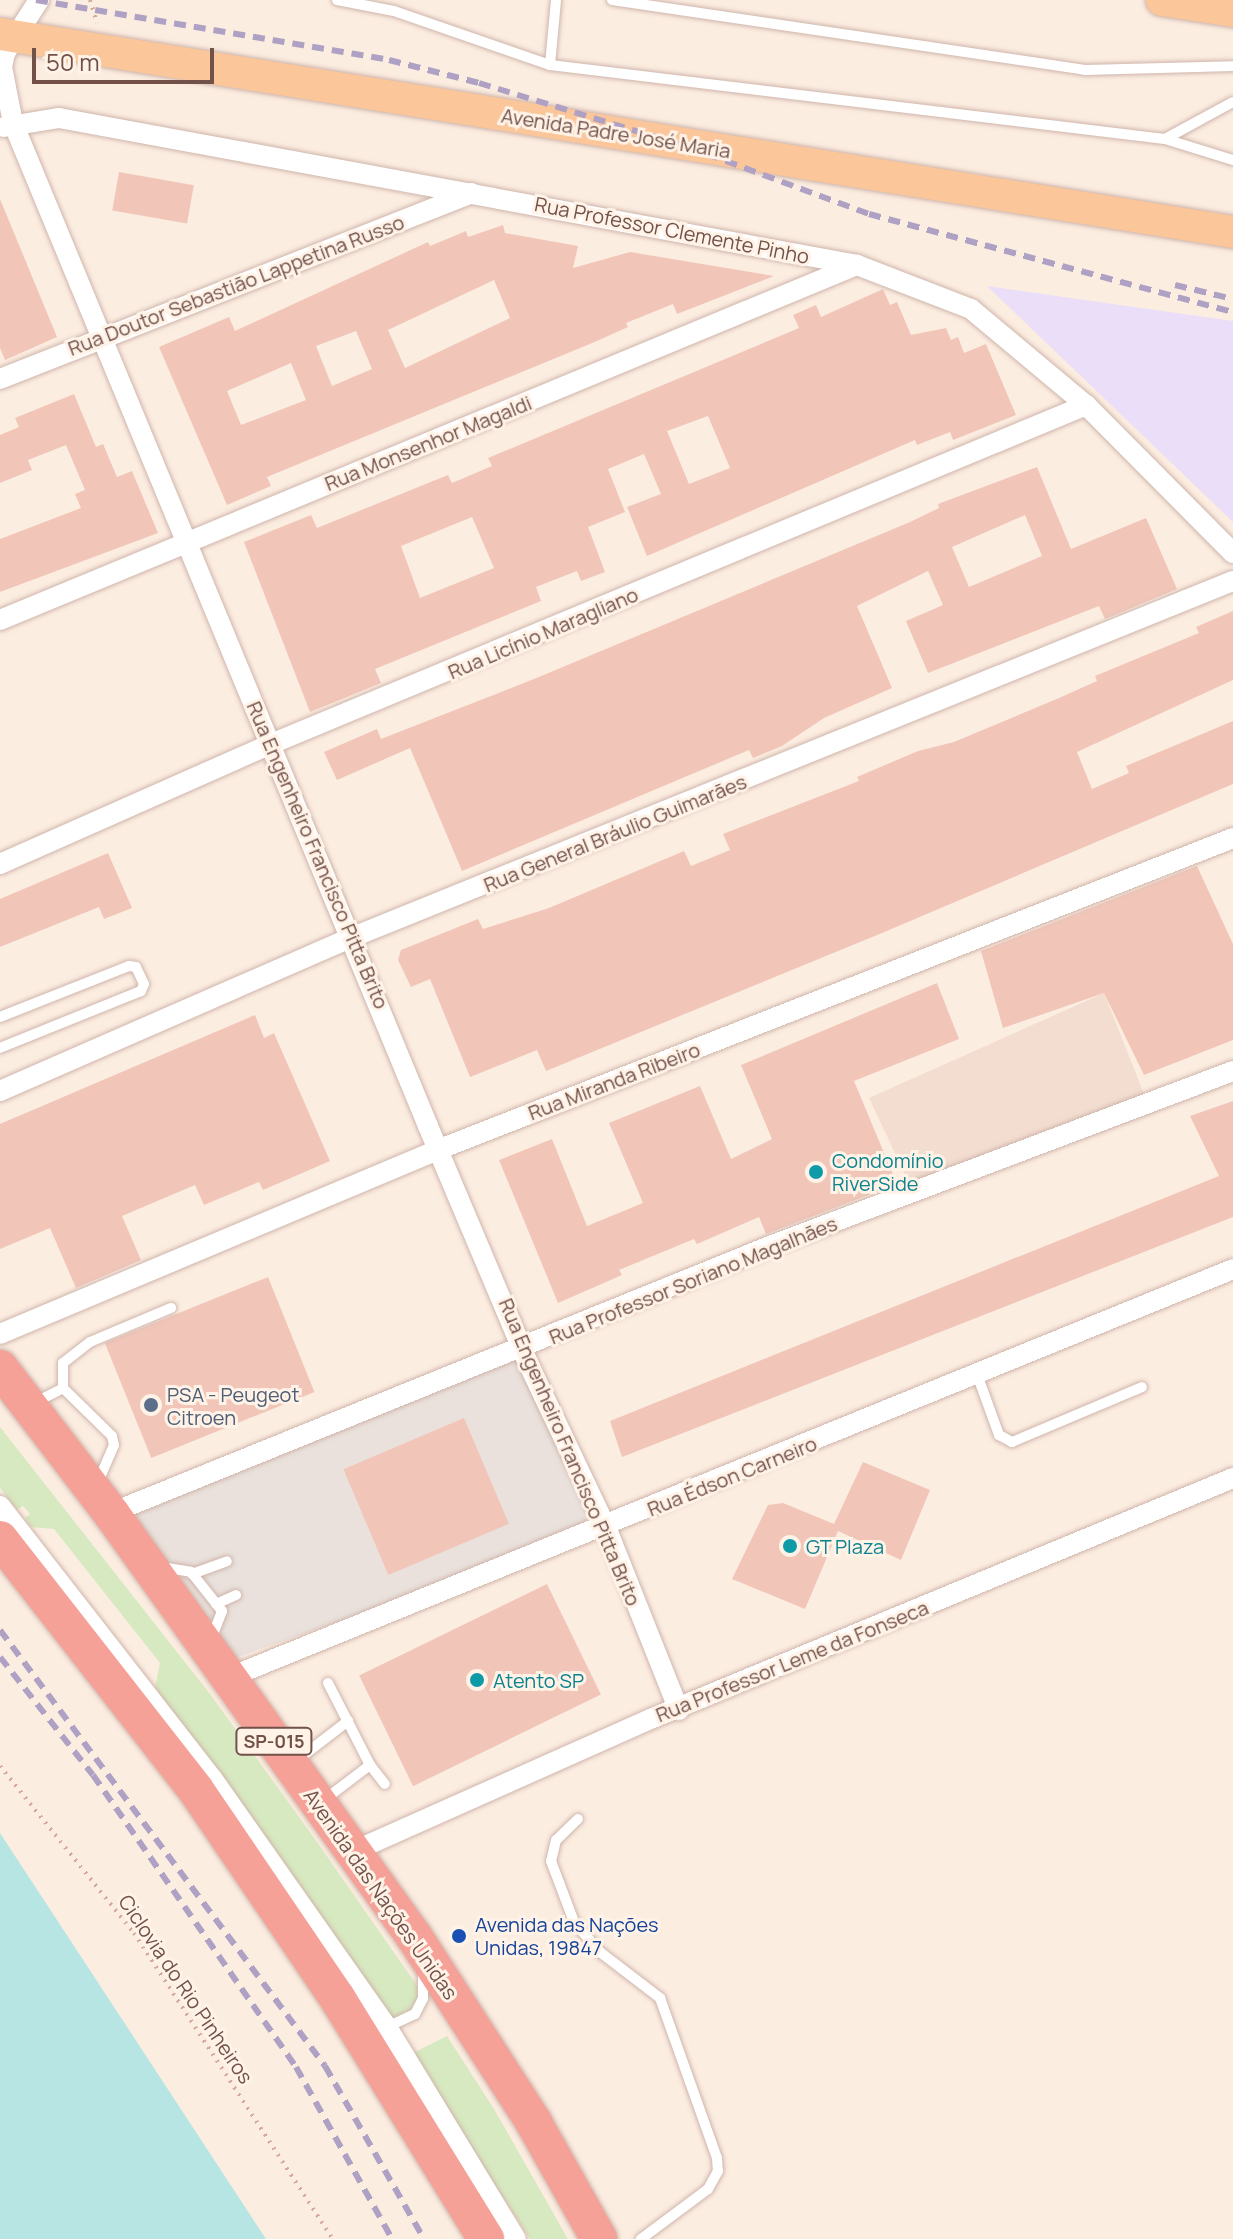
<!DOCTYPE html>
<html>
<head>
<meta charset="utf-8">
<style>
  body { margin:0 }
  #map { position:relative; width:1233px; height:2239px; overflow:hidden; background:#fcede1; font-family:Manrope,sans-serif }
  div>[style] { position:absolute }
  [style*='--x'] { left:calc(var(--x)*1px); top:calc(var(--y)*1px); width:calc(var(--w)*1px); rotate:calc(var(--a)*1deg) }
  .residential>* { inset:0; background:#f3ddd0 }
  .industrial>* { inset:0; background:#eae1dc }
  .education>* { inset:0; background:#eadef8 }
  .green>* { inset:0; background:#d7e9c0 }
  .water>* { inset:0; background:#b6e5e4 }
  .building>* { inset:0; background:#f1c6b9; transform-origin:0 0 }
  .path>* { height:4px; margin-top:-2px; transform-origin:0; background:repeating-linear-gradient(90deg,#d5a99d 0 2px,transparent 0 8px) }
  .roads { filter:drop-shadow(0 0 2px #cfb5ab) drop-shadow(0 0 2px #cfb5ab) }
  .lane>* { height:10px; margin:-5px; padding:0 5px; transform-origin:5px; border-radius:5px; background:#fff }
  .street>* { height:20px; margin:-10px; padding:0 10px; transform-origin:10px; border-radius:10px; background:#fff }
  .primary>* { height:32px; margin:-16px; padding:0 16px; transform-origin:16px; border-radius:16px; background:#fac69a }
  .highway>* { height:36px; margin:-18px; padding:0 18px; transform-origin:18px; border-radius:18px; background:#f6a198 }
  .rail>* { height:6px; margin-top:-3px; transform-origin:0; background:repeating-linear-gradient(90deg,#aea1c4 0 12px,transparent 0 20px) }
  .dots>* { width:22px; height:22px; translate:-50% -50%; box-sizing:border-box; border:4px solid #fff2e7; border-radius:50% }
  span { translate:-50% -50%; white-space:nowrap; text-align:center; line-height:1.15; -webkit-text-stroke:6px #fff2e7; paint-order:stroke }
  .shield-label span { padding:2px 6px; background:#fff2e7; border:2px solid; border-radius:6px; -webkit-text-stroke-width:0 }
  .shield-label { font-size:18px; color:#725149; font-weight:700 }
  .street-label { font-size:20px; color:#725149 }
  .culture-label { font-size:20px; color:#0d838f }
  .left { translate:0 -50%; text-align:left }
  .service-label { font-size:20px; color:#4e5e75 }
  .transit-label { font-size:20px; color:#164399 }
  .scale { position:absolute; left:32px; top:48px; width:182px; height:36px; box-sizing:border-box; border:4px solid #725149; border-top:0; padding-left:10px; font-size:24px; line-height:28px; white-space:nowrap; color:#725149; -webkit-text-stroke:6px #fff2e7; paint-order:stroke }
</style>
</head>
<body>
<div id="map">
  <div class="residential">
    <i style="clip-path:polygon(1104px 993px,1144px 1094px,909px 1183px,869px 1098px)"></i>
  </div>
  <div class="industrial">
    <i style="clip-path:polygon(523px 1348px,606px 1527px,221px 1663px,111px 1513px)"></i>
  </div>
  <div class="education">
    <i style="clip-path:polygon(987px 286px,1233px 321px,1233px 522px)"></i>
  </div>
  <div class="green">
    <i style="clip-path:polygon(0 1427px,210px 1694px,317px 1842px,418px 1987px,420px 2000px,412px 2011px,392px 2023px,155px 1687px,160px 1663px,54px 1529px,31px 1527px,25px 1518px,30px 1514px,23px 1506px,17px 1510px,0 1488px)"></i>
    <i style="clip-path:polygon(447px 2036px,494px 2109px,568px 2239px,530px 2239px,411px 2054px)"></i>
  </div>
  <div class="water">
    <i style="clip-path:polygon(0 1833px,266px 2239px,0 2239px)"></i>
  </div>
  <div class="building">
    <i style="left:119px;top:172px;width:76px;height:39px;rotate:10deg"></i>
    <i style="clip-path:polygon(0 199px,57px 337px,5px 360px,0 348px)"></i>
    <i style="clip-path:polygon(evenodd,503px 225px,505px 233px,578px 246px,573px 268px,630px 252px,774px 276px,677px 314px,673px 304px,626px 323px,628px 327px,597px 341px,267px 477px,271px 486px,227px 505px,159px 347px,229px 317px,235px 331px,428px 242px,430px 246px,466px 231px,468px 237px,503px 225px,494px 280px,510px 318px,405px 368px,388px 330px,494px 280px,503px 225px,356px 331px,372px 369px,332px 386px,316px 346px,356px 331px,503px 225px,291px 363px,306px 400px,241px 425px,227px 391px,291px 363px)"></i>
    <i style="clip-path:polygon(evenodd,883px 289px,890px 305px,897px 302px,911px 335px,946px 328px,951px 340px,958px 337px,964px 353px,986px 344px,1016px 415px,953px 440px,950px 432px,917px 445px,915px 440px,647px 556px,627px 507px,661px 494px,644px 454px,608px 469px,625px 512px,588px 527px,605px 572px,581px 581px,577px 571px,536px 587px,541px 601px,375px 669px,381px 683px,310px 712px,244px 542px,311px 515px,317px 528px,448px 475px,452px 483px,492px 466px,488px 458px,799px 328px,793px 315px,816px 305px,821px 317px,883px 289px,708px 416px,730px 468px,689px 484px,667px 431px,708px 416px,883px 289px,472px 517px,494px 568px,420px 598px,401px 546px,472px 517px)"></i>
    <i style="clip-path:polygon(74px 394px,96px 447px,103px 444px,117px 477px,132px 471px,158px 533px,0 592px,0 539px,81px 508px,75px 494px,85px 490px,66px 445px,28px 460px,32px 470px,0 483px,0 435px,19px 427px,15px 418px)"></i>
    <i style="clip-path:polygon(evenodd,1037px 467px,1071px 549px,1146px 518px,1177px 589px,1105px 619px,1099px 606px,928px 673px,906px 621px,943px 605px,928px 571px,857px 606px,892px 688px,824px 718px,782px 746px,753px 758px,749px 750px,462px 871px,410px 748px,337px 780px,324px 752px,377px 729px,381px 739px,534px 679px,910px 522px,939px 508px,938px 504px,1037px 467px,1025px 515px,1042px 556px,969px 587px,952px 547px,1025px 515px)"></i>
    <i style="clip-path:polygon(1233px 611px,1233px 680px,1077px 752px,1092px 789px,1129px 773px,1126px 766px,1233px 721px,1233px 784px,882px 933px,546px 1071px,537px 1050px,470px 1077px,430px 979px,411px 987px,398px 960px,401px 950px,478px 919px,483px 929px,549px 908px,684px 851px,691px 866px,730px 850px,723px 834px,859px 781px,857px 777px,918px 751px,954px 742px,1059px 698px,1097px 681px,1095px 676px,1199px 633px,1196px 627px)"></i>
    <i style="clip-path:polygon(108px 853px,132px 908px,104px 919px,99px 907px,0 947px,0 899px)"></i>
    <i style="clip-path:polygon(1197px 866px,1233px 944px,1233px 1040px,1144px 1075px,1104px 993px,1003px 1028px,981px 951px)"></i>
    <i style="clip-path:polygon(937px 983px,959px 1039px,854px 1081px,897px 1184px,766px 1234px,759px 1217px,697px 1244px,694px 1239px,619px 1270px,622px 1275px,558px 1303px,499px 1160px,552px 1139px,587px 1226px,643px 1203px,609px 1123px,700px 1086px,731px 1159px,772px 1139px,741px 1065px)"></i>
    <i style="clip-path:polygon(255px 1015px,264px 1038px,274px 1033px,330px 1161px,263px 1190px,259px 1182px,204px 1205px,195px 1185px,122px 1216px,141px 1260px,76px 1288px,50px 1228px,0 1249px,0 1124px)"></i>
    <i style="clip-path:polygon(1233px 1101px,1233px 1217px,622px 1457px,610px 1421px,1219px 1176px,1190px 1116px)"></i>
    <i style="left:268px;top:1277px;width:124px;height:176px;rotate:68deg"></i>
    <i style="left:464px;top:1418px;width:115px;height:131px;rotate:67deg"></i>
    <i style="clip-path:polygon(863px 1462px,930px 1490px,901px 1560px,838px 1531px,805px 1609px,732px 1579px,768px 1505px,783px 1503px,834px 1524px)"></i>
    <i style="left:547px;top:1584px;width:123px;height:209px;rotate:64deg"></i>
  </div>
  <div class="path">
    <i style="--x:90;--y:0;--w:24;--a:73"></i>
    <i style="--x:0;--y:1766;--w:214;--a:51.3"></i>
    <i style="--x:134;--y:1933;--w:365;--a:57"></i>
  </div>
  <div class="roads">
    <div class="lane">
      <i style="--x:337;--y:0;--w:58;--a:10.9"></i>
      <i style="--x:394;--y:11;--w:165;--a:19.1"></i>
      <i style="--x:550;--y:65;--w:619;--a:6.86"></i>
      <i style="--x:1165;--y:139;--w:71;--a:17.2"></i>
      <i style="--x:612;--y:0;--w:478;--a:8.4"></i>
      <i style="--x:1085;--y:70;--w:148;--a:-1.5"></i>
      <i style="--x:550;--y:65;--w:65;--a:-84.7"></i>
      <i style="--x:1165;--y:139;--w:77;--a:-28.6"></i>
      <i style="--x:0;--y:1017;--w:139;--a:-21.6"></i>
      <i style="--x:129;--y:966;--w:7;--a:8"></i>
      <i style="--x:136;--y:967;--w:19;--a:65"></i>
      <i style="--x:144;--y:984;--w:8;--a:113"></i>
      <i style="--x:141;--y:991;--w:152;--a:158"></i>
      <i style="--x:978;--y:1377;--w:62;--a:70.1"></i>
      <i style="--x:999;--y:1435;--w:15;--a:28"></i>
      <i style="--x:1012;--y:1442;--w:141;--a:-22.9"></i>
      <i style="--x:36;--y:1402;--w:30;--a:-27"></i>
      <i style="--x:98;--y:1482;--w:40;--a:-66.6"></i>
      <i style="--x:114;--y:1445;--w:9;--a:-103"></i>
      <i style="--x:112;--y:1436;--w:69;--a:-135.6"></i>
      <i style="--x:63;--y:1388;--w:25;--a:-90"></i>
      <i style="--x:63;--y:1363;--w:34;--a:-38"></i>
      <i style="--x:90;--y:1342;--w:88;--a:-22.8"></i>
      <i style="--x:161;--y:1567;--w:30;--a:9"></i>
      <i style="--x:191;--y:1572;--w:50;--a:51.5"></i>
      <i style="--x:222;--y:1611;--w:31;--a:111"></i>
      <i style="--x:192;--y:1574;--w:37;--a:-20"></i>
      <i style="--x:216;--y:1604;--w:22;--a:-24"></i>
      <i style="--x:328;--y:1683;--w:92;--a:62.9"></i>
      <i style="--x:296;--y:1761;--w:66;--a:-37.6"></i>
      <i style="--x:324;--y:1800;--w:58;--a:-37.3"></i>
      <i style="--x:370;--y:1765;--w:24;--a:52"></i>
      <i style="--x:578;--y:1819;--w:30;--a:136"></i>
      <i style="--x:556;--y:1840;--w:22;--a:103"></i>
      <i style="--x:551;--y:1861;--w:65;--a:69.3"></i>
      <i style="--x:574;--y:1922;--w:40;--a:49"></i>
      <i style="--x:600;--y:1952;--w:76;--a:37.5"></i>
      <i style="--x:660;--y:1998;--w:170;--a:70.4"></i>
      <i style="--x:717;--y:2158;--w:13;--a:86"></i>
      <i style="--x:718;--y:2171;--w:21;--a:119"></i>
      <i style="--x:708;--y:2189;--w:84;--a:143.3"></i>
      <i style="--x:387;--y:2027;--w:31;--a:-25"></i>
      <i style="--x:415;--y:2014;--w:18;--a:-63"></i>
      <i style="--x:423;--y:1998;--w:24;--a:-90"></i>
    </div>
    <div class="street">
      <i style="--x:39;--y:0;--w:63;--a:122.7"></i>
      <i style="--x:5;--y:53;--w:14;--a:102"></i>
      <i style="--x:2;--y:67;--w:57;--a:78.9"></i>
      <i style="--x:13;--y:123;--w:1085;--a:67.52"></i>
      <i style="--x:428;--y:1126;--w:259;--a:67.1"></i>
      <i style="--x:529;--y:1365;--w:179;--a:64.6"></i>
      <i style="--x:606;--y:1527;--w:197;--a:68.3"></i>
      <i style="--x:4;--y:127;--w:56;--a:-9.3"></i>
      <i style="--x:59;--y:118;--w:811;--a:10.44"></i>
      <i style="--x:857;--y:265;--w:122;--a:21.1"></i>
      <i style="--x:971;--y:309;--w:150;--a:39.9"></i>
      <i style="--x:1086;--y:405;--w:209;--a:45.2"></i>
      <i style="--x:0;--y:379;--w:507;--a:-21.51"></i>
      <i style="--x:0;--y:620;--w:928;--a:-22.5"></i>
      <i style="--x:0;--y:864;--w:296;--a:-23.9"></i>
      <i style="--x:271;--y:744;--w:883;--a:-22.58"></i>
      <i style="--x:0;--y:1091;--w:385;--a:-23.6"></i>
      <i style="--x:353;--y:937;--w:949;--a:-22.03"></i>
      <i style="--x:0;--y:1334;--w:477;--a:-22.8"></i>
      <i style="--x:440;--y:1149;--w:852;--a:-21.41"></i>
      <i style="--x:0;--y:1506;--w:345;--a:52.1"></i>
      <i style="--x:212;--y:1778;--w:304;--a:54.9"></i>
      <i style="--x:387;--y:2027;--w:248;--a:58.7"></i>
      <i style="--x:111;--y:1513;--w:711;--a:-22.06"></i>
      <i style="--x:770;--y:1246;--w:495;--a:-20.7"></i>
      <i style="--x:228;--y:1678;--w:1085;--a:-22.14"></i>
      <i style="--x:354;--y:1851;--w:327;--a:-24"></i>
      <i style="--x:653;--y:1718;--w:628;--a:-22.48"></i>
    </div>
    <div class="primary">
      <i style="--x:1162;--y:0;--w:72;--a:8.8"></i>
      <i style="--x:0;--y:34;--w:1249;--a:9.12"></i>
    </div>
    <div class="highway">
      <i style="--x:0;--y:1368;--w:183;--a:52.6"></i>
      <i style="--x:111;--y:1513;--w:523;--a:54.42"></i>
      <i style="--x:415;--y:1938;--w:220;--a:57.2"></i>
      <i style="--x:534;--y:2123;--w:133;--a:60.7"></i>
      <i style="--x:0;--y:1539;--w:318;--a:52"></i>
      <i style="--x:196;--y:1790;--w:253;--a:55.8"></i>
      <i style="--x:338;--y:1999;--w:282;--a:58.3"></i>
    </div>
  </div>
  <div class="rail">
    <i style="--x:36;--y:0;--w:358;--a:9.6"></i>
    <i style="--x:389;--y:60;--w:93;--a:14.3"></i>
    <i style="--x:479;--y:83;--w:219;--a:17"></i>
    <i style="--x:688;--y:147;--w:193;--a:20.3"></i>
    <i style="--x:869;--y:214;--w:377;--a:15.1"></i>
    <i style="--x:1175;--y:285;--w:60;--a:13.6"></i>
    <i style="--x:0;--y:1630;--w:544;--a:53.3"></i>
    <i style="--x:325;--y:2066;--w:199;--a:60.2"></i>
    <i style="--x:0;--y:1657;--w:150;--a:51.8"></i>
    <i style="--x:93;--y:1775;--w:356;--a:55.2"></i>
    <i style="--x:296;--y:2067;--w:197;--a:60.8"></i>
  </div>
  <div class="dots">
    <i style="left:816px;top:1172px;background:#0f9aa8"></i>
    <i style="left:151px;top:1405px;background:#5c6f8a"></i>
    <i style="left:790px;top:1546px;background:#0f9aa8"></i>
    <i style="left:477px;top:1680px;background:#0f9aa8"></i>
    <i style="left:459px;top:1936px;background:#1a4fb4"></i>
  </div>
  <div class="shield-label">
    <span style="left:274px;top:1741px">SP-015</span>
  </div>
  <div class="street-label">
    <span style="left:616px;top:133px;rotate:9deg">Avenida Padre José Maria</span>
    <span style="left:672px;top:230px;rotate:11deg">Rua Professor Clemente Pinho</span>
    <span style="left:236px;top:285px;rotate:-21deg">Rua Doutor Sebastião Lappetina Russo</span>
    <span style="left:428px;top:443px;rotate:-22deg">Rua Monsenhor Magaldi</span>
    <span style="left:543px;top:633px;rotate:-23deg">Rua Licínio Maragliano</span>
    <span style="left:615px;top:833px;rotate:-22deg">Rua General Bráulio Guimarães</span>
    <span style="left:318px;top:855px;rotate:67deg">Rua Engenheiro Francisco Pitta Brito</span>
    <span style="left:614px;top:1081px;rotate:-21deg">Rua Miranda Ribeiro</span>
    <span style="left:693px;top:1280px;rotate:-22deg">Rua Professor Soriano Magalhães</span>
    <span style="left:570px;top:1452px;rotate:67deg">Rua Engenheiro Francisco Pitta Brito</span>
    <span style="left:732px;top:1476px;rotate:-22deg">Rua Édson Carneiro</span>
    <span style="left:792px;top:1661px;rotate:-22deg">Rua Professor Leme da Fonseca</span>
    <span style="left:381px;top:1894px;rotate:55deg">Avenida das Nações Unidas</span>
    <span style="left:186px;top:1989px;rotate:56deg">Ciclovia do Rio Pinheiros</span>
  </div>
  <div class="culture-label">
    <span class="left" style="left:832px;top:1172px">Condomínio<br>RiverSide</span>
    <span class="left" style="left:806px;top:1546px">GT Plaza</span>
    <span class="left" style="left:493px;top:1680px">Atento SP</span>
  </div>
  <div class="service-label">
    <span class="left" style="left:167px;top:1406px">PSA - Peugeot<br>Citroen</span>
  </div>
  <div class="transit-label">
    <span class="left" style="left:475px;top:1936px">Avenida das Nações<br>Unidas, 19847</span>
  </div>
  <div class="scale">50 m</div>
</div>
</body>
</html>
